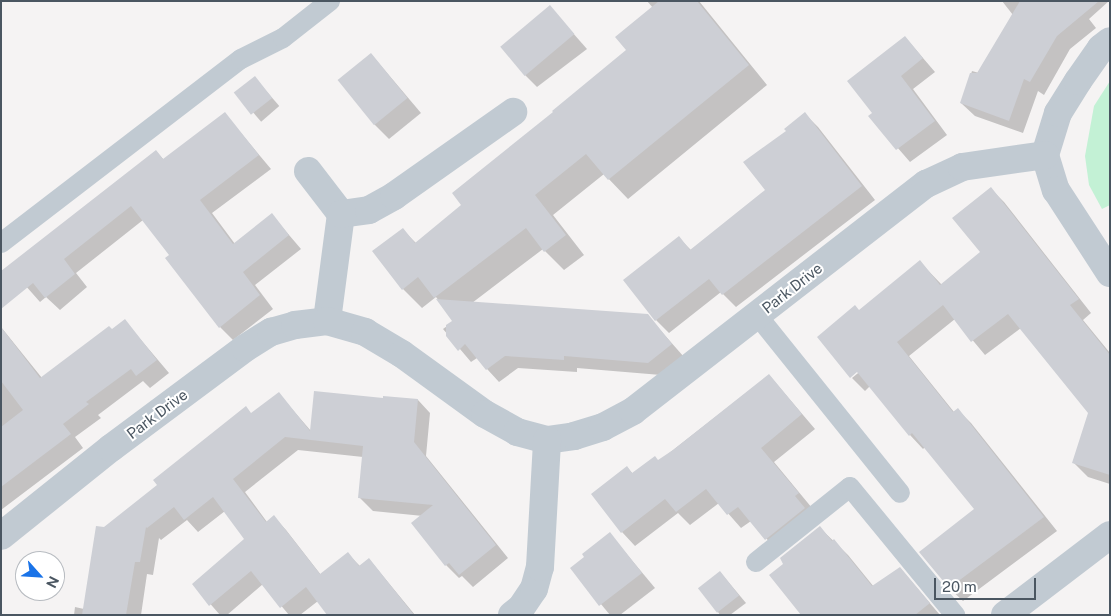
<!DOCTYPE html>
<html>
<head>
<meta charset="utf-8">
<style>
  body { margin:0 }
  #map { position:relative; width:1111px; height:616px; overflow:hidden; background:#f5f3f3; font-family:"Public Sans",sans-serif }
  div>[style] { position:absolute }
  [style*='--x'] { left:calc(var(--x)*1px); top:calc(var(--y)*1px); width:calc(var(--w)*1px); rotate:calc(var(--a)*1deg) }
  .green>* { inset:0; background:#c3f1d5 }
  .shadow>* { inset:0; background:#0003; transform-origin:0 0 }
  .building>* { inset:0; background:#cdcfd5; transform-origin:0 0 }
  .lane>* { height:20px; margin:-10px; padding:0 10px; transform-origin:10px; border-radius:10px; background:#c1cad2 }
  .street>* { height:28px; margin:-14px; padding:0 14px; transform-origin:14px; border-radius:14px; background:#c1cad2 }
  span { translate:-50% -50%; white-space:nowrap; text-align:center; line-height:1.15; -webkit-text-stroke:4px #fff; paint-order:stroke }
  .street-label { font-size:15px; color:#4a5661 }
  .frame { position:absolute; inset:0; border:2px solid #4a5661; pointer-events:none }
  .north { position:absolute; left:15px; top:551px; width:50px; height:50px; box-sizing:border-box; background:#fff; border:1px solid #b7bbc0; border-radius:50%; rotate:116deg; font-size:14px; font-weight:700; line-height:20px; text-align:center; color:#4a5661 }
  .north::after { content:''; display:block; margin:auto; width:18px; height:22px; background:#1a73e8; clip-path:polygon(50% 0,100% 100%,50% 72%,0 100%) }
  .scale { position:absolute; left:934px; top:578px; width:102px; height:22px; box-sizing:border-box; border:2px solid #4a5661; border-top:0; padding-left:6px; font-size:15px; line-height:18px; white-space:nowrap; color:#4a5661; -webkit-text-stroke:4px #fff; paint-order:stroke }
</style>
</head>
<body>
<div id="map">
  <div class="green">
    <i style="clip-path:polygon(1110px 81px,1110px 205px,1102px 209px,1089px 185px,1085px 156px,1094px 106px)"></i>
  </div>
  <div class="shadow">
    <i style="clip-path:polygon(647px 1px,699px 1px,767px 85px,628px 199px,604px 174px,553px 215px,584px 255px,564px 270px,543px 249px,472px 303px,647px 315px,684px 357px,661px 375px,577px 368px,577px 372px,518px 368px,499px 382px,477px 358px,471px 362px,443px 329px,454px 321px,436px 297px,422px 308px,403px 289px,402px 229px,416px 243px,463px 205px,555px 113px,628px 50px,653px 8px)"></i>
    <i style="clip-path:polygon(1002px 1px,1109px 1px,1089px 19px,1096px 28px,1070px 49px,1044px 95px,1038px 91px,1023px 133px,975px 116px,961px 103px,972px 71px,979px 73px,1013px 15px)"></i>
    <i style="clip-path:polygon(550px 7px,587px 49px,537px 87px,523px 73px)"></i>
    <i style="clip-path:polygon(905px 37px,935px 72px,913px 89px,947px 135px,910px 162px,870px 116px,873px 113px)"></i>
    <i style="clip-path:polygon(371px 54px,421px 113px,389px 139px,375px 125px)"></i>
    <i style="left:255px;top:78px;width:37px;height:24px;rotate:49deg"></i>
    <i style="clip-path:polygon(225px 114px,271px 169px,212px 213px,235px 244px,272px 215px,301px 249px,255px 285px,273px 309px,233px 340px,220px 327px,170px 255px,143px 220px,76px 273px,87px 287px,60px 310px,46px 297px,40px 302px,9px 267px,156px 151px,164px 160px)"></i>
    <i style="clip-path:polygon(805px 114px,818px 127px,875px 200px,736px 307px,721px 292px,669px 333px,656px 320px,679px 238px,691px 250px,767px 191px,787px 131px)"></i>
    <i style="clip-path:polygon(991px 189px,1004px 202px,1091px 313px,1083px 320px,1110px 353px,1110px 484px,1088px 477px,1074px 463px,1090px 412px,1021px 328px,985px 355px,955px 319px,909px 356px,954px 412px,958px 410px,971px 423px,1057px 531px,963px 601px,949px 588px,976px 509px,925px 447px,923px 449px,910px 435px,870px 386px,865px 391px,852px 378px,863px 369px,859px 311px,920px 262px,942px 285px,982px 253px)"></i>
    <i style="clip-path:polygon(125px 321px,169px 373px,150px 388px,143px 381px,98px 415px,101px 418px,75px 437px,83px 448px,1px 510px,1px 327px,42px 378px)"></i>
    <i style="clip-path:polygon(769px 375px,815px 429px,774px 462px,812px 508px,779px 553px,751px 521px,741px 528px,719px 503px,690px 525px,678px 513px,635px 546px,622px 532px,627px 467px,633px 474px,659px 461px)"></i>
    <i style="clip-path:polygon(279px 394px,311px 431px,384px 400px,418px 400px,430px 413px,426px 456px,508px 558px,473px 587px,462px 576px,459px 578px,446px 565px,413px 523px,423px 516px,373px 511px,360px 498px,363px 457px,298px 450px,245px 492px,267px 522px,274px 517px,286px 530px,321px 575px,348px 554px,360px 566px,369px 559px,415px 615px,329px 615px,318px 601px,300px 615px,289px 615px,263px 584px,227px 615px,220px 615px,193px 584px,246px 539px,225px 511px,198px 532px,187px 520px,161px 540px,159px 538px,153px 575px,147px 574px,141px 615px,74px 615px,75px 607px,84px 609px,104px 528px)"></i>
    <i style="clip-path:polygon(820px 528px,848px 555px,874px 587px,900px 568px,940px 615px,802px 615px,785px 565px)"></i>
    <i style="clip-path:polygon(610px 534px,655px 588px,620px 615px,610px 615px,572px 569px)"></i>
    <i style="clip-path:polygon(720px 572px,746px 603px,730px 615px,720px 615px,718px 612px)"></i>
  </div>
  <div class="building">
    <i style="clip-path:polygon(659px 1px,697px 1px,749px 65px,608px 180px,586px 154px,535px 195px,566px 235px,544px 252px,526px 228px,434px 298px,418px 277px,402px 290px,372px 251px,403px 228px,415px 243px,461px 205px,452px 193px,553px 112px,552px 111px,626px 50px,615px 37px)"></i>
    <i style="clip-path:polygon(1020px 1px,1099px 1px,1057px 36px,1030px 82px,1024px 79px,1009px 121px,960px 103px,970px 73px,977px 73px)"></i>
    <i style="left:550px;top:5px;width:38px;height:65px;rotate:50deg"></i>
    <i style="clip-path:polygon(905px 36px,923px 58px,901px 76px,935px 121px,896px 150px,868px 116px,872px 113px,847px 81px)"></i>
    <i style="left:371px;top:53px;width:58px;height:43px;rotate:51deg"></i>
    <i style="left:255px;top:76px;width:28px;height:27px;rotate:52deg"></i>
    <i style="clip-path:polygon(225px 112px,259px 155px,200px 200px,233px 244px,272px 213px,289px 235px,243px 272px,260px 295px,219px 328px,165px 258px,169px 255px,131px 206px,64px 259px,75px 274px,45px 298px,33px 283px,1px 309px,1px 271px,156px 150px,163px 159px)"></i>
    <i style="clip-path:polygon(805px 112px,862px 186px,722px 295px,709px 279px,655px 321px,623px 280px,679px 236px,690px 250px,765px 190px,743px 162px,786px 131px,784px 129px)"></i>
    <i style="clip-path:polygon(991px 187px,1079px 299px,1070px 305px,1110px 355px,1110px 475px,1072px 463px,1088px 413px,1008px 314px,971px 342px,943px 305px,897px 342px,953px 412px,958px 408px,1044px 517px,949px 588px,919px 552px,974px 509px,912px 433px,909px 436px,857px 372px,850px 378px,817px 337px,855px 305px,859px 310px,920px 260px,940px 285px,980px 252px,952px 218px)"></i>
    <i style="clip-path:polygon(436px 299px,648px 314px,672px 344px,648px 363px,564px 356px,564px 360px,505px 356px,486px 370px,465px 344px,458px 351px,446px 336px,446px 325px,452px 321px)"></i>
    <i style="clip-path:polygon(125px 319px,157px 360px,136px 376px,131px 369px,86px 402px,89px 404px,63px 424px,71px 434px,1px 487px,1px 427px,23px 410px,1px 381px,1px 327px,40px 378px,109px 326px,112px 329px)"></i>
    <i style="clip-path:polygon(769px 374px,802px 414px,761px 448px,799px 493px,795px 496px,805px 508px,765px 540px,738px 507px,727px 515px,706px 489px,676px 512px,665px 499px,621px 533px,591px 494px,627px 466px,632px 473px,655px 456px,658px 460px,673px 450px)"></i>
    <i style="clip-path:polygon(314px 391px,383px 398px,383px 396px,418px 399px,414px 442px,496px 545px,459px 575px,449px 563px,445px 566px,411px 523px,433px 505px,358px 498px,363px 446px,285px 437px,233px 479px,266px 522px,274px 515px,320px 574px,348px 552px,359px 566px,369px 558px,414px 615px,327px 615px,306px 587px,280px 608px,251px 571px,209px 606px,192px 584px,244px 539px,213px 497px,184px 520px,174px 507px,147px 528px,146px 527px,140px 562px,135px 562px,126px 615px,82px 615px,96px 526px,104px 527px,157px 485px,153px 480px,246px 406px,251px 413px,279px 392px,310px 431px)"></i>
    <i style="clip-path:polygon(820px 526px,832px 541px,834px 539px,872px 586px,900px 567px,930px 603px,915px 615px,801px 615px,769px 575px,783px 564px,780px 558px)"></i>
    <i style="clip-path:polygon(610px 532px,642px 573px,599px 606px,570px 568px,584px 557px,582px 554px)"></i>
    <i style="left:720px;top:571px;width:31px;height:28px;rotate:52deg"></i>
  </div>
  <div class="lane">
    <i style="--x:1;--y:243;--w:302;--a:-37.5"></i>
    <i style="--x:241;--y:59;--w:47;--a:-26.6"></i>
    <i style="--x:283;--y:38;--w:60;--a:-38.2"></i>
    <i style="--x:757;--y:315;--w:228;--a:51.2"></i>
    <i style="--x:756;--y:562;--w:120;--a:-38.6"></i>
    <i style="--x:850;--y:487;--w:166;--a:50.6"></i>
  </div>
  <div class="street">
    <i style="--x:1045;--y:155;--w:37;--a:73"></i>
    <i style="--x:1056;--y:190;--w:99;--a:57"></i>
    <i style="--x:1045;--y:155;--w:44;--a:-72.8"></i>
    <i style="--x:1058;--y:113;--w:38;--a:-58"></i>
    <i style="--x:1078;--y:81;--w:40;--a:-55.1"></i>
    <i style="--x:1101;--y:48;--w:11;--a:-38"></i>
    <i style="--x:308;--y:171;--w:54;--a:52.5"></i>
    <i style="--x:341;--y:214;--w:108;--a:97.5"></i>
    <i style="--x:341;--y:214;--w:28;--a:-8"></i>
    <i style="--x:369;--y:210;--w:29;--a:-29"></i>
    <i style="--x:394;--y:196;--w:146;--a:-35.2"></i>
    <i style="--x:1;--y:536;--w:141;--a:-38.7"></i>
    <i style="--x:111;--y:448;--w:167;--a:-36.7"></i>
    <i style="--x:245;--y:348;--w:31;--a:-32"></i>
    <i style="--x:271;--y:332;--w:25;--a:-16"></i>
    <i style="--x:295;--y:325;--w:32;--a:-7"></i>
    <i style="--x:327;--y:321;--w:40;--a:16"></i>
    <i style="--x:365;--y:332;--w:43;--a:30.7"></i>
    <i style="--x:402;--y:354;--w:102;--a:35.9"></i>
    <i style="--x:485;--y:414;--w:37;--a:29"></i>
    <i style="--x:517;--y:432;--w:31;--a:15"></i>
    <i style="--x:547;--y:440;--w:27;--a:-8"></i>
    <i style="--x:574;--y:436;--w:30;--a:-17"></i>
    <i style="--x:603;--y:427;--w:34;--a:-28"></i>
    <i style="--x:633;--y:411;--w:371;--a:-37.8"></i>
    <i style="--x:926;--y:184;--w:40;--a:-25"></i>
    <i style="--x:962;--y:167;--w:84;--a:-8.2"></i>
    <i style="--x:512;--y:615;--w:11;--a:-38"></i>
    <i style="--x:521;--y:608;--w:23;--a:-56"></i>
    <i style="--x:534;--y:589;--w:23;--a:-75"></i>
    <i style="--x:540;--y:567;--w:127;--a:-86.8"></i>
    <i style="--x:1005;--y:615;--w:132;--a:-37.3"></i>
  </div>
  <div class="street-label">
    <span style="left:792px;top:288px;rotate:-38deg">Park Drive</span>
    <span style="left:157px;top:414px;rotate:-37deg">Park Drive</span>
  </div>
  <div class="frame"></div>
  <div class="north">N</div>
  <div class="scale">20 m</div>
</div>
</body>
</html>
